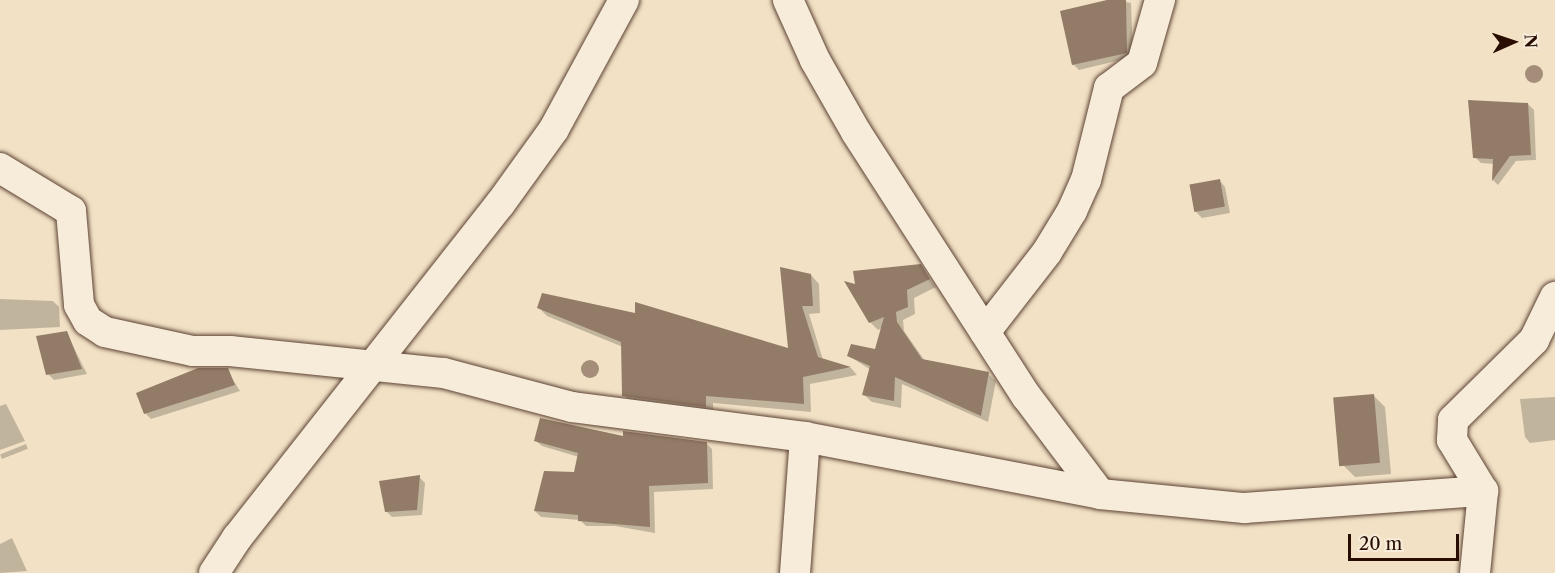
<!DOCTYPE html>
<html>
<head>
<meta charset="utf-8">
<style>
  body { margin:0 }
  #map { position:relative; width:1555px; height:573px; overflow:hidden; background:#f2e1c5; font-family:"Libre Caslon Text",serif }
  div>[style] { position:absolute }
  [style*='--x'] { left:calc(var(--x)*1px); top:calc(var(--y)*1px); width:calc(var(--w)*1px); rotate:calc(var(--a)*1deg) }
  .shadow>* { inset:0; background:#0003; transform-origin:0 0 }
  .building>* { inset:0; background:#927b67; transform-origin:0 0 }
  .roads { filter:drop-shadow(0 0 2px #5c4233) drop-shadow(0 0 2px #5c4233) }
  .street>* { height:30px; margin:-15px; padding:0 15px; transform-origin:15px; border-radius:15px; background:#f7ecd9 }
  .trees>* { width:18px; height:18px; margin:-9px; border-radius:50%; background:#a48e79 }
  span { translate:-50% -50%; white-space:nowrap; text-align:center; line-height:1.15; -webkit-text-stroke:5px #f7ecd9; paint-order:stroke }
  .north { position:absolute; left:1483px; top:12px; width:60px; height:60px; -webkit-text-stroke:4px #f7ecd9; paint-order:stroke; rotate:87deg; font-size:16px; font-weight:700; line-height:24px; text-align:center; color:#2a0d02 }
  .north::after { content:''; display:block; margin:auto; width:21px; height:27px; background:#2a0d02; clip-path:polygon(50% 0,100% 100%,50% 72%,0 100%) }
  .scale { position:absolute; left:1348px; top:534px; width:111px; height:27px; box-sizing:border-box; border:3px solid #2a0d02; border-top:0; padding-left:8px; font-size:18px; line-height:21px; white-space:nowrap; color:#2a0d02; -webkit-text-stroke:4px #f7ecd9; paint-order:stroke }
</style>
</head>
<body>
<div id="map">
  <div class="shadow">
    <i style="clip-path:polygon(1114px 0,1131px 3px,1133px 57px,1079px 70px,1073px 64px)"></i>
    <i style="clip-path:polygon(1528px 104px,1534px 110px,1536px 160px,1516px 161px,1498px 185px,1493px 180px,1494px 164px,1481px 163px,1475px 157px)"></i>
    <i style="clip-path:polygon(1220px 181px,1225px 187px,1230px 213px,1202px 218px,1196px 212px)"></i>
    <i style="clip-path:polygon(920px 266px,936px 287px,914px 298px,915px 314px,903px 320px,904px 331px,925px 361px,988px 374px,996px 381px,988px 422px,902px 384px,901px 408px,872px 402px,864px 395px,871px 370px,849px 356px,876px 351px,882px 328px,878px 330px,870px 322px,857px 286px)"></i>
    <i style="clip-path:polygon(782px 269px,811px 275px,819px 284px,820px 313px,809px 314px,823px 360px,851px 368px,857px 375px,810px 384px,811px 412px,713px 403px,713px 414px,632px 404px,624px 395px,623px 347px,547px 316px,539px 308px,790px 350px)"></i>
    <i style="clip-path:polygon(0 299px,53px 301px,59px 307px,60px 327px,0 330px)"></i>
    <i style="clip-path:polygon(66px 332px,87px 374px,54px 380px,48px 374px)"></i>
    <i style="clip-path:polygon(227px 370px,240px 391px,151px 419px,145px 413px)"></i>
    <i style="clip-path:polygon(1373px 395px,1385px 407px,1391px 474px,1355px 477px,1344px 466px)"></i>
    <i style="clip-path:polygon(1555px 397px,1555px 440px,1530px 443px,1525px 437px,1520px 399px)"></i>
    <i style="clip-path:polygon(6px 404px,25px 441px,0 450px,0 406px)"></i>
    <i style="clip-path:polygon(625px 438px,706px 443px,712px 449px,713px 489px,654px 492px,655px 533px,615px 526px,586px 526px,580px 520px,541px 517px,535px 511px,576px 474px,579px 457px,542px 446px,536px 441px)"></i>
    <i style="left:26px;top:444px;width:5px;height:28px;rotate:68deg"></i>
    <i style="clip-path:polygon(419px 477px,425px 483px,422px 515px,392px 517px,386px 511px)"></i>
    <i style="clip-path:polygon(12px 538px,27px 571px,0 573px,0 544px)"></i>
  </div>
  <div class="building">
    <i style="clip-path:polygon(1107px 0,1126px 0,1127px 53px,1072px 65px,1060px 11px)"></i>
    <i style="clip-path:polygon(1468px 100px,1528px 103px,1531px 155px,1510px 156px,1492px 181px,1493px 159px,1473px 158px)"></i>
    <i style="left:1220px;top:179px;width:28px;height:31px;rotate:80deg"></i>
    <i style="clip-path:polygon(921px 264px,930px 279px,907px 290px,908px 307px,896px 312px,897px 322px,922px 359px,989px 372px,981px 416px,895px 377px,894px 401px,862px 395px,870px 366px,847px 356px,851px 344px,875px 349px,884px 317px,869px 323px,844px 281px,855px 284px,853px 271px)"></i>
    <i style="clip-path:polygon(780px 267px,811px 274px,813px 306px,802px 306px,818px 357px,851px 367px,803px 377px,804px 404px,706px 396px,706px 407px,622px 396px,621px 342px,537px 308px,542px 293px,635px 313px,635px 302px,788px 348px)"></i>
    <i style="clip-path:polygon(67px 331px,82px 369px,46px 375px,36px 336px)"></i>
    <i style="clip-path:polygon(198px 368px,228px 368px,235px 385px,144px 414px,136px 393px)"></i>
    <i style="left:1374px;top:394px;width:69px;height:41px;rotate:85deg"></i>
    <i style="clip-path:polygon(540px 418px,623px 436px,623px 431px,707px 442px,708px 483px,649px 486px,650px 527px,578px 521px,578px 515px,534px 511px,544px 471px,574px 472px,578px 453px,534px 441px)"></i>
    <i style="clip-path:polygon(420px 475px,417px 510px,385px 512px,379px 481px)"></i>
  </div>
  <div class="roads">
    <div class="street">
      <i style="--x:788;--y:0;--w:66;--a:65.8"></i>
      <i style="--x:815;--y:60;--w:83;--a:60.3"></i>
      <i style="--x:856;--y:132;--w:315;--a:57.2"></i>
      <i style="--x:1027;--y:397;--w:121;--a:53"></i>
      <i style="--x:1100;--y:494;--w:145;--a:5.6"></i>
      <i style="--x:1244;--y:508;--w:240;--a:-4.1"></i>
      <i style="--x:0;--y:168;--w:83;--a:31.2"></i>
      <i style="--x:71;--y:211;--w:94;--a:85.1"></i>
      <i style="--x:79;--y:305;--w:18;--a:61"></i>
      <i style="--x:88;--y:321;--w:20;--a:33"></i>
      <i style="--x:105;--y:332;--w:89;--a:12.3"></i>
      <i style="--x:192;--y:351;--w:38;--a:0"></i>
      <i style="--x:230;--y:351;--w:215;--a:5.9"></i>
      <i style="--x:444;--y:373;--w:132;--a:14.9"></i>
      <i style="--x:572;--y:407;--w:235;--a:7.3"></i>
      <i style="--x:805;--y:437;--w:300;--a:10.9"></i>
      <i style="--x:985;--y:332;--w:101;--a:-52.2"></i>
      <i style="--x:1047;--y:252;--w:48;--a:-58.6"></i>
      <i style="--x:1072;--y:211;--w:34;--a:-66"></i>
      <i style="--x:1086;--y:180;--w:95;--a:-76"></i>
      <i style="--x:1109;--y:88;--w:41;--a:-37.1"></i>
      <i style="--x:1142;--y:63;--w:66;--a:-74.1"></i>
      <i style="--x:214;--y:573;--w:42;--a:-56.7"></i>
      <i style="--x:237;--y:538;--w:425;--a:-51.8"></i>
      <i style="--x:500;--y:204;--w:92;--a:-54.2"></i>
      <i style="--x:554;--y:129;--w:147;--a:-61.5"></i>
      <i style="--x:795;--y:573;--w:136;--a:-85.8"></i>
      <i style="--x:1475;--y:573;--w:82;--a:-84.4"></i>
      <i style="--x:1483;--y:491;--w:60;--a:-121.3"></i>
      <i style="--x:1452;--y:440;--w:20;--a:-87"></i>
      <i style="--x:1453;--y:420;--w:114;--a:-44.6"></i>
      <i style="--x:1534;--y:340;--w:48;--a:-64"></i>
    </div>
  </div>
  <div class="trees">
    <i style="left:1534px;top:74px"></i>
    <i style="left:590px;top:369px"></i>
  </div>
  <div class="north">N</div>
  <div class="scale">20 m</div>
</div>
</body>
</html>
